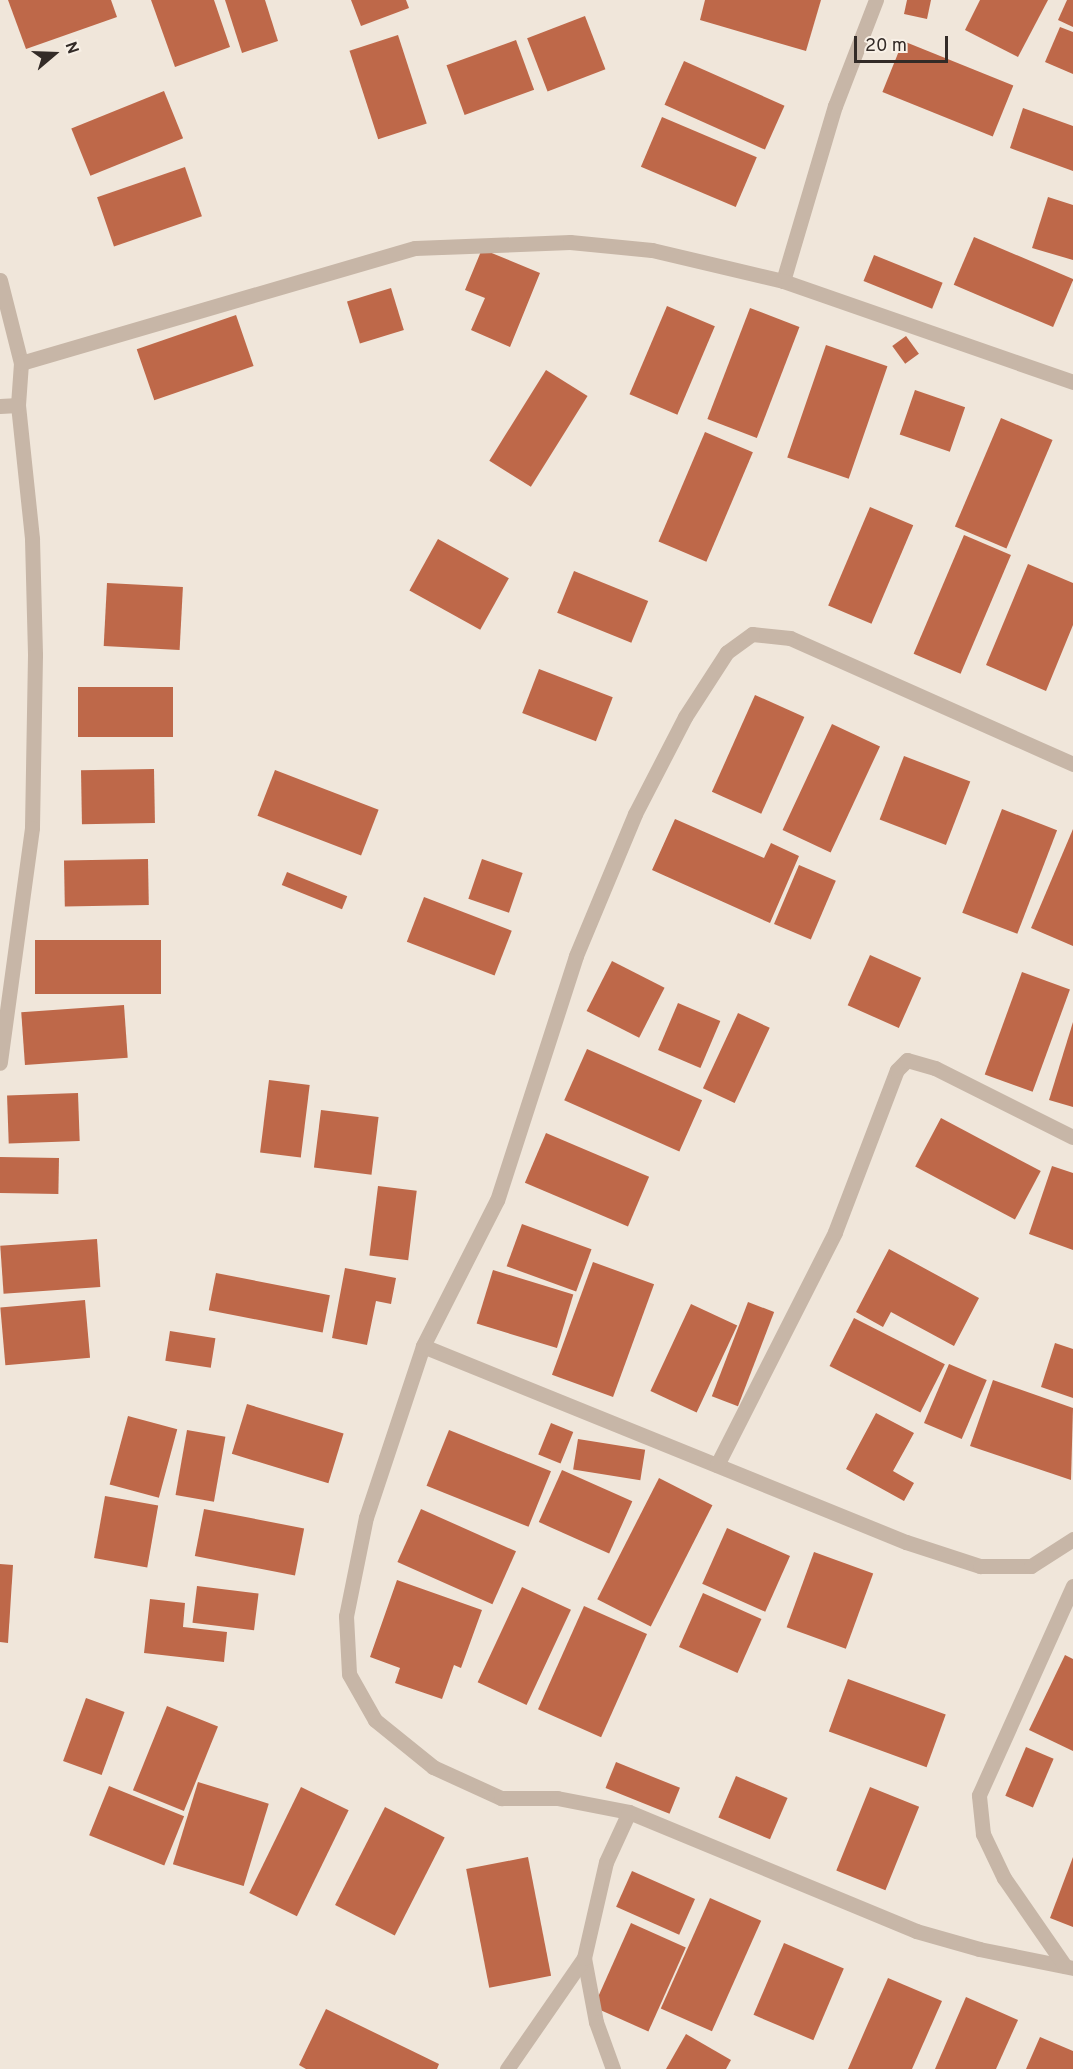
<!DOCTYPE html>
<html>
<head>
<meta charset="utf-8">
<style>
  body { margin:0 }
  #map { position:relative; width:1073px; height:2069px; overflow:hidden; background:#f0e6da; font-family:Overpass,sans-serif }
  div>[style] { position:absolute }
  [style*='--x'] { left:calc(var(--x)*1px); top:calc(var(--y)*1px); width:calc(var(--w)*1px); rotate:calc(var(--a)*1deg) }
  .building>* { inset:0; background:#be6849; transform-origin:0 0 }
  .minor>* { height:15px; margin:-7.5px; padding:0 7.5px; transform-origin:7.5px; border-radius:7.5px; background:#c7b6a7 }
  span { translate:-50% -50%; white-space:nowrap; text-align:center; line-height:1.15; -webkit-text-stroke:6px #f8f0e6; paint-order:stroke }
  .north { position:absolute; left:24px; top:24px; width:60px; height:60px; -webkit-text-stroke:4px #f8f0e6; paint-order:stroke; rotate:71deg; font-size:16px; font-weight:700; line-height:24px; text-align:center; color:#332b27 }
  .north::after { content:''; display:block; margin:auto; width:21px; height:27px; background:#332b27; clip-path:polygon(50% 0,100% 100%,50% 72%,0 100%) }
  .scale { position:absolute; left:854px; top:36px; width:94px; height:27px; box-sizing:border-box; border:3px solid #332b27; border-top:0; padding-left:8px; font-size:18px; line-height:21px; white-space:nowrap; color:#332b27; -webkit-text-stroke:4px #f8f0e6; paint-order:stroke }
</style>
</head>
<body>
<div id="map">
  <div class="building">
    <i style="clip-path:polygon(8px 0,111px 0,117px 17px,26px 49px)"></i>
    <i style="clip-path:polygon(151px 0,214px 0,230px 47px,175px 67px)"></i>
    <i style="clip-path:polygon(225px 0,265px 0,278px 41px,242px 53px)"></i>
    <i style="clip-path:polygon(351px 0,406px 0,409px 8px,361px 26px)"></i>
    <i style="clip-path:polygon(705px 0,821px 0,806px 51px,700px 20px)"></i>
    <i style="clip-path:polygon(907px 0,931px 0,927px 19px,904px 14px)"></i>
    <i style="clip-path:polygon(980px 0,1048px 0,1018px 57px,965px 30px)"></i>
    <i style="clip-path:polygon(1067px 0,1073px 0,1073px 27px,1058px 20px)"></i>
    <i style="left:585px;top:16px;width:57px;height:62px;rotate:69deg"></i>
    <i style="clip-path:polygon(1060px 27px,1073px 32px,1073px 74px,1045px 62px)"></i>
    <i style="left:398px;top:35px;width:93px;height:51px;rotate:72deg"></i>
    <i style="left:516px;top:40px;width:53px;height:74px;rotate:70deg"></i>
    <i style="left:903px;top:41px;width:119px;height:55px;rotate:22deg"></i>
    <i style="left:684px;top:61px;width:110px;height:48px;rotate:24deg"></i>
    <i style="left:164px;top:91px;width:51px;height:100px;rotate:68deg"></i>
    <i style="clip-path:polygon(1023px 108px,1073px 126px,1073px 171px,1010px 148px)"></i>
    <i style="left:662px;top:117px;width:103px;height:54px;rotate:23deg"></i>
    <i style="left:185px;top:167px;width:52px;height:93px;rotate:71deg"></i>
    <i style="clip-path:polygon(1048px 197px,1073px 205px,1073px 260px,1032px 248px)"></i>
    <i style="left:974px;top:237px;width:108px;height:52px;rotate:23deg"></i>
    <i style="clip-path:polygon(482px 249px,540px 273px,510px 347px,471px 330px,485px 298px,465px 290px)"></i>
    <i style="left:874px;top:255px;width:74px;height:28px;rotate:22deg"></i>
    <i style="left:391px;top:288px;width:44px;height:46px;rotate:73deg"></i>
    <i style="left:667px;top:306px;width:52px;height:96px;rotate:23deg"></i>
    <i style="left:750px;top:308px;width:53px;height:119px;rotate:21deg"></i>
    <i style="left:236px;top:315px;width:54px;height:105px;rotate:71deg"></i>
    <i style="left:906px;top:336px;width:22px;height:17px;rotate:54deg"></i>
    <i style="left:826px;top:345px;width:65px;height:119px;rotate:19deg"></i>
    <i style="left:546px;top:370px;width:49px;height:107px;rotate:32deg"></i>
    <i style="left:915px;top:390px;width:53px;height:47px;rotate:19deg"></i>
    <i style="left:1001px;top:418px;width:56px;height:118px;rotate:23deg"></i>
    <i style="left:705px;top:432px;width:52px;height:119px;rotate:23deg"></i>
    <i style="left:870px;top:507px;width:47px;height:107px;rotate:23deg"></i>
    <i style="left:964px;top:535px;width:51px;height:129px;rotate:23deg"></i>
    <i style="left:438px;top:539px;width:81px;height:59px;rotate:29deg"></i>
    <i style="clip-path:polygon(1028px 564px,1073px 583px,1073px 625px,1046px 691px,986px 665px)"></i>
    <i style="left:574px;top:571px;width:80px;height:45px;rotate:22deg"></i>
    <i style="left:107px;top:583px;width:76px;height:63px;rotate:3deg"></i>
    <i style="left:539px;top:669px;width:79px;height:47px;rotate:21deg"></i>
    <i style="left:173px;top:687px;width:50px;height:95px;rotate:90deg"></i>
    <i style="left:755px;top:695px;width:54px;height:106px;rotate:24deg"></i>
    <i style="left:832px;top:724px;width:53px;height:117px;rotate:25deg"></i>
    <i style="left:904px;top:756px;width:71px;height:68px;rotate:21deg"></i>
    <i style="left:154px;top:769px;width:54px;height:73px;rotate:89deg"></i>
    <i style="left:275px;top:770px;width:111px;height:49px;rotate:21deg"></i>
    <i style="left:1002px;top:809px;width:59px;height:111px;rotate:21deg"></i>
    <i style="clip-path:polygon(675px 819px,764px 858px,771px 843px,799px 856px,770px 923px,652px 870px)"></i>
    <i style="clip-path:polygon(1073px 829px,1073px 946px,1031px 928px)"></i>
    <i style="left:148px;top:859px;width:46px;height:84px;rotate:89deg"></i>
    <i style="left:482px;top:859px;width:43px;height:42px;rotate:19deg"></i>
    <i style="left:799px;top:865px;width:40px;height:64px;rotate:23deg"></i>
    <i style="left:287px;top:872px;width:65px;height:14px;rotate:22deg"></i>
    <i style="left:424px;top:897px;width:94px;height:48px;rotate:21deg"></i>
    <i style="left:35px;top:940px;width:126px;height:54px"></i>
    <i style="left:870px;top:955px;width:56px;height:55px;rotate:24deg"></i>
    <i style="left:612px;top:961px;width:59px;height:56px;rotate:27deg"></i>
    <i style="left:1022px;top:972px;width:51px;height:109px;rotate:20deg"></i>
    <i style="left:678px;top:1003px;width:46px;height:51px;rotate:23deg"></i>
    <i style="left:124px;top:1005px;width:53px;height:103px;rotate:86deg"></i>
    <i style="left:738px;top:1013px;width:35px;height:83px;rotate:25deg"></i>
    <i style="clip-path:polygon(1073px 1022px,1073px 1107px,1049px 1100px)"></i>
    <i style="left:587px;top:1049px;width:126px;height:56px;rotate:24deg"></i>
    <i style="left:269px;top:1080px;width:41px;height:73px;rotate:7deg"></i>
    <i style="left:78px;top:1093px;width:48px;height:71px;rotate:88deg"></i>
    <i style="left:321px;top:1110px;width:58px;height:58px;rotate:7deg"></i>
    <i style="left:941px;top:1118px;width:113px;height:55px;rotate:28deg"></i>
    <i style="left:546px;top:1133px;width:112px;height:54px;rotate:23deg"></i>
    <i style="left:0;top:1157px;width:59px;height:36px;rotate:1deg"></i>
    <i style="clip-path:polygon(1052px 1166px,1073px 1173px,1073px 1250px,1029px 1234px)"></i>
    <i style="left:378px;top:1186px;width:39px;height:70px;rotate:7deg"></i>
    <i style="left:522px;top:1224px;width:74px;height:45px;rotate:20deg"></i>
    <i style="left:97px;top:1239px;width:48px;height:97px;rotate:86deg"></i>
    <i style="clip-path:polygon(889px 1249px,979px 1298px,954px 1346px,891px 1312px,883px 1327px,856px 1312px)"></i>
    <i style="left:593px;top:1262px;width:65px;height:120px;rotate:20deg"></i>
    <i style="clip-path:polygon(345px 1268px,396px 1278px,391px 1304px,376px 1301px,367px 1345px,332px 1338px)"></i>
    <i style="left:493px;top:1270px;width:84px;height:56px;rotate:17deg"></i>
    <i style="left:216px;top:1273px;width:116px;height:38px;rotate:11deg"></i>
    <i style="left:85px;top:1300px;width:58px;height:85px;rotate:85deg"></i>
    <i style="left:748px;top:1302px;width:28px;height:101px;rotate:21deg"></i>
    <i style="left:691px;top:1304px;width:51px;height:96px;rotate:25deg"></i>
    <i style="left:854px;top:1318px;width:102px;height:54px;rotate:27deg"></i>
    <i style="left:170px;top:1331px;width:46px;height:30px;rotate:9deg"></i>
    <i style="clip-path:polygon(1055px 1343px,1073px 1349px,1073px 1398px,1041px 1387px)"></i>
    <i style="left:949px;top:1364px;width:41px;height:64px;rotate:23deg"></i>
    <i style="clip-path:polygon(993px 1380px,1073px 1408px,1071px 1480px,970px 1446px)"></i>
    <i style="left:247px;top:1404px;width:101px;height:52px;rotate:17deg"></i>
    <i style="clip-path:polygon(876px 1413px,914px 1433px,893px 1471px,914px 1483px,904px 1501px,846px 1469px)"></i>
    <i style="left:128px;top:1416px;width:51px;height:71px;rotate:15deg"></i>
    <i style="left:551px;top:1423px;width:24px;height:34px;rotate:22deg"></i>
    <i style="left:187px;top:1430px;width:39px;height:66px;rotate:10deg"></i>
    <i style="left:449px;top:1430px;width:110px;height:60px;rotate:22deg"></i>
    <i style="left:578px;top:1439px;width:68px;height:31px;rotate:9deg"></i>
    <i style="left:562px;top:1470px;width:77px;height:57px;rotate:24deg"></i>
    <i style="left:659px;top:1478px;width:60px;height:136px;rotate:27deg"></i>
    <i style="left:105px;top:1496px;width:54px;height:63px;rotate:10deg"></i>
    <i style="left:204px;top:1509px;width:102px;height:48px;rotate:11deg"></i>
    <i style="left:421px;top:1509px;width:104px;height:58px;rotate:24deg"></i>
    <i style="left:727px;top:1528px;width:69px;height:61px;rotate:24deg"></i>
    <i style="left:814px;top:1552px;width:63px;height:80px;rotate:20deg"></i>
    <i style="clip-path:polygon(0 1564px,13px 1565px,8px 1643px,0 1642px)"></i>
    <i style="clip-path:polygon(397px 1580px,482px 1610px,461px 1668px,454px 1665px,442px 1699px,395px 1683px,400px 1668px,370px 1657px)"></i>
    <i style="left:197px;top:1586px;width:62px;height:37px;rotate:7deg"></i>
    <i style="left:522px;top:1587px;width:54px;height:105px;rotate:25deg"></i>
    <i style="left:703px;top:1593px;width:64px;height:59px;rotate:24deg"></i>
    <i style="clip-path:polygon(150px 1599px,185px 1603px,183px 1627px,227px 1632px,224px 1662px,144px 1653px)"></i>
    <i style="left:584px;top:1606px;width:69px;height:113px;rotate:24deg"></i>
    <i style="clip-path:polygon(1065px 1655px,1073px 1659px,1073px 1751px,1029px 1730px)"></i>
    <i style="left:848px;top:1679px;width:104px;height:56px;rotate:20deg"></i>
    <i style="left:86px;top:1698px;width:41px;height:67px;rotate:20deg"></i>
    <i style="left:167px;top:1706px;width:55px;height:91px;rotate:22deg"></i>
    <i style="left:1026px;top:1747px;width:30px;height:53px;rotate:23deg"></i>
    <i style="left:616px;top:1762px;width:69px;height:28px;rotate:22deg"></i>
    <i style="left:736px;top:1776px;width:56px;height:45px;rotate:23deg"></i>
    <i style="left:198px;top:1782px;width:74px;height:86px;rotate:17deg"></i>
    <i style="left:109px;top:1786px;width:81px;height:53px;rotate:22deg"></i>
    <i style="left:301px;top:1787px;width:53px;height:118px;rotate:26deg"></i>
    <i style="left:870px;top:1787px;width:53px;height:90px;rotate:22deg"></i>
    <i style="left:385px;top:1807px;width:67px;height:110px;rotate:27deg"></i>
    <i style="left:528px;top:1857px;width:121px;height:63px;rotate:79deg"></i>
    <i style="clip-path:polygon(1073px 1857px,1073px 1927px,1050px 1918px)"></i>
    <i style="left:632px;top:1871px;width:69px;height:39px;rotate:24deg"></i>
    <i style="left:710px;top:1898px;width:56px;height:121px;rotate:24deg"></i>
    <i style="left:631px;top:1923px;width:60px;height:92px;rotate:24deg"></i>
    <i style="left:784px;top:1943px;width:65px;height:78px;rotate:23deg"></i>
    <i style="clip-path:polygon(888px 1978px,942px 2001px,912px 2069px,848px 2069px)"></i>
    <i style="clip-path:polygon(966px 1997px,1018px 2020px,996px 2069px,935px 2069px)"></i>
    <i style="clip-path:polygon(326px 2009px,439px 2064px,437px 2069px,306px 2069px,299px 2065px)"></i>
    <i style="clip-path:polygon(686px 2034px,731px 2060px,726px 2069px,666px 2069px)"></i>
    <i style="clip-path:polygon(1040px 2037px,1073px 2051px,1073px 2069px,1026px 2069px)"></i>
  </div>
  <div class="minor">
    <i style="--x:0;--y:280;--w:86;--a:75.8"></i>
    <i style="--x:21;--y:363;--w:42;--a:94.1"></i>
    <i style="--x:18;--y:405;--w:135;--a:84"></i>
    <i style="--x:32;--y:539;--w:116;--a:88.5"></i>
    <i style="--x:35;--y:655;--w:173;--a:91"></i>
    <i style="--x:32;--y:828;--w:237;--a:97.8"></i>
    <i style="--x:783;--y:281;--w:183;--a:-73.5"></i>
    <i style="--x:835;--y:106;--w:114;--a:-68.9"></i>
    <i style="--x:21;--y:363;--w:410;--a:-16.3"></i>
    <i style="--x:415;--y:248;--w:155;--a:-2.2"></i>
    <i style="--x:570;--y:242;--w:82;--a:5.6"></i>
    <i style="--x:652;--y:250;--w:135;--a:13.3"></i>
    <i style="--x:783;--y:281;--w:307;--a:19.2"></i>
    <i style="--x:0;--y:406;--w:18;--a:-3"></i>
    <i style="--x:1073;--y:764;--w:310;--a:-156"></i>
    <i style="--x:790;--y:638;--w:38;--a:-174"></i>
    <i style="--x:752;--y:634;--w:31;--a:144"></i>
    <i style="--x:727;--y:652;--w:77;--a:122.9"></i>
    <i style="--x:685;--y:717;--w:109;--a:117.3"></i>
    <i style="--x:635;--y:814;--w:154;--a:112.6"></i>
    <i style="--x:576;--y:956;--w:256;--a:107.9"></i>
    <i style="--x:497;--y:1200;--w:164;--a:116.9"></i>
    <i style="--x:423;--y:1346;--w:180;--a:108.4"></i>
    <i style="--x:366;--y:1517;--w:101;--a:101.4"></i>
    <i style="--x:346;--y:1616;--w:58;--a:87"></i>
    <i style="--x:349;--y:1674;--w:53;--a:60.5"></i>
    <i style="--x:375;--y:1720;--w:75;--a:39"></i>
    <i style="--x:433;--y:1767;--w:75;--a:24.5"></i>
    <i style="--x:501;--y:1798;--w:56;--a:0"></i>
    <i style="--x:557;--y:1798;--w:73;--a:11"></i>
    <i style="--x:629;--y:1812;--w:311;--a:22.5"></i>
    <i style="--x:916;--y:1931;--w:66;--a:15.9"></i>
    <i style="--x:979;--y:1949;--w:96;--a:11.4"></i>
    <i style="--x:423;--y:1346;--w:521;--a:22.09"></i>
    <i style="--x:906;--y:1542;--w:78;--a:18"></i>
    <i style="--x:980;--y:1566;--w:51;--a:0"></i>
    <i style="--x:1031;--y:1566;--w:50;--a:-32.7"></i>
    <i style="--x:717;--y:1465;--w:261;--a:-63.1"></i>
    <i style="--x:835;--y:1232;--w:173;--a:-69.1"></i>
    <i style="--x:897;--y:1070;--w:14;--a:-45"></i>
    <i style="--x:907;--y:1060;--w:29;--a:16"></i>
    <i style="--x:935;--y:1068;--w:154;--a:26.6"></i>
    <i style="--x:584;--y:1958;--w:65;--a:79.4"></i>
    <i style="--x:596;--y:2022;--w:50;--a:70.1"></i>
    <i style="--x:1065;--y:1966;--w:107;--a:-124.7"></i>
    <i style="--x:1004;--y:1878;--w:49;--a:-115.5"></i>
    <i style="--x:983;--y:1834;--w:39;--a:-96"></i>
    <i style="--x:979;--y:1795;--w:229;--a:-65.8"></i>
    <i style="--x:507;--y:2069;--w:135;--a:-55.3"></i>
    <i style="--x:584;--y:1958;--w:98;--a:-77.1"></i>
    <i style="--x:606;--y:1862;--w:55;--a:-65.3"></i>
  </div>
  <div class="north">N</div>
  <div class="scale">20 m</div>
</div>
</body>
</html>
